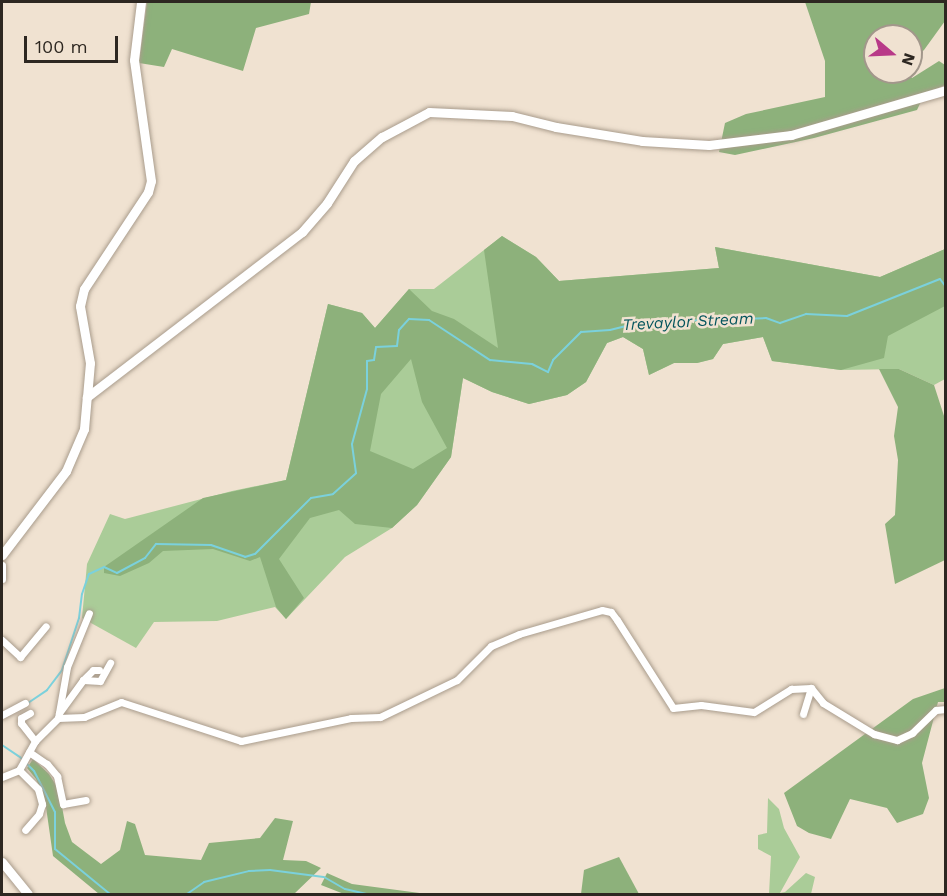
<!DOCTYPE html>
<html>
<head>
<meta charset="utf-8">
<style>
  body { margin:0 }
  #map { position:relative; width:947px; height:896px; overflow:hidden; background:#f0e2d1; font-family:"Work Sans",sans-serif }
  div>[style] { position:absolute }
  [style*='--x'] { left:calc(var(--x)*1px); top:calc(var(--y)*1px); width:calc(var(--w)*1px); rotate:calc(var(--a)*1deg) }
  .green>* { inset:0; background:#aacc98 }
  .forest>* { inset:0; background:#8db17b }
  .stream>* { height:2px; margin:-1px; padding:0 1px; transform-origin:1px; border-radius:1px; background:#7bd1dc }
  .roads { filter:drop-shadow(0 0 2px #a99c8c) drop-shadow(0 0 2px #a99c8c) }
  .street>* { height:7px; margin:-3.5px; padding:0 3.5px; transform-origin:3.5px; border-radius:3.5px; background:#fff }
  .secondary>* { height:9px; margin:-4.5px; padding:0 4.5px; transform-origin:4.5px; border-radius:4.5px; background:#fff }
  span { translate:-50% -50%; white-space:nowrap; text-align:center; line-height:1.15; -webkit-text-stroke:5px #f0e2d1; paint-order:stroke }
  .water-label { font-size:16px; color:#03545c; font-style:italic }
  .frame { position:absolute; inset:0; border:3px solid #2d2721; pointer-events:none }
  .north { position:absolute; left:863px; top:24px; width:60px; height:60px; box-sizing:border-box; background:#f0e2d1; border:2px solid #a2978b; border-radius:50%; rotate:109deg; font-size:16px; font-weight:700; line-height:24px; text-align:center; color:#2d2721 }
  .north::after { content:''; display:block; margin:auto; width:21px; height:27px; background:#b83a88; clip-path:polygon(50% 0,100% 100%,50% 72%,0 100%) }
  .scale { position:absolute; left:24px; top:36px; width:94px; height:27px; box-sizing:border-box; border:3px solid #2d2721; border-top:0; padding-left:8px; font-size:18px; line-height:21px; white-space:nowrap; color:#2d2721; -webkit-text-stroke:4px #f0e2d1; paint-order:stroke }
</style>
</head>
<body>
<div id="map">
  <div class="green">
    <i style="clip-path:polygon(502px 236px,536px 257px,559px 281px,719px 268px,715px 247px,880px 277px,945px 249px,945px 379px,934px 385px,899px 369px,841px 370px,772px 361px,763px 337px,723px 344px,713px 359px,697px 363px,674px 363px,649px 375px,643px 349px,623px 337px,607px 343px,586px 382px,567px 395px,529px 404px,492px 392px,463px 378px,451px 457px,417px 505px,392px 528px,345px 557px,286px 619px,275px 607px,217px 621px,154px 622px,136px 648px,82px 618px,87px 564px,110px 514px,125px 519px,232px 491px,286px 480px,328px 304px,362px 313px,375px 328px,409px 289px,434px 289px)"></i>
    <i style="clip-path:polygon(768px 798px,779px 809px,784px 828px,800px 857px,780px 893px,785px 892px,806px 873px,815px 877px,811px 894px,769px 894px,771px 856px,758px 849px,758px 835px,767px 833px)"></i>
  </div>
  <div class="forest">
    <i style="clip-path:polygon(147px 2px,311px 2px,309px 14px,256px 28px,243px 71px,172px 49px,164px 67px,139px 63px)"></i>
    <i style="clip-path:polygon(805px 2px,945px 2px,945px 21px,924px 50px,911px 61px,911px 36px,875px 36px,875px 72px,906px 72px,912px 78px,939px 61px,945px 65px,945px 85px,924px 95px,917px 110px,814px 138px,735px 155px,719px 152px,725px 123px,746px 114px,825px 97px,825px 61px)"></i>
    <i style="clip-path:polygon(evenodd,502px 236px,536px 257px,559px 281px,719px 268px,715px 247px,880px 277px,945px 249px,945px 306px,888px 336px,884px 358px,841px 370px,772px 361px,763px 337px,723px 344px,713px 359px,697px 363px,674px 363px,649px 375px,643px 349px,623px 337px,607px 343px,586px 382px,567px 395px,529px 404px,492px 392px,463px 378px,451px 457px,417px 505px,392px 528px,355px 524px,339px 510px,310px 518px,279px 559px,304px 598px,286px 619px,276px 607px,260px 557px,250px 561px,213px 549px,163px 551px,149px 563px,120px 576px,104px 573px,104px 567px,203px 498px,286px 480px,328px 304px,362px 313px,375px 328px,409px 289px,432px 311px,454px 319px,498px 348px,484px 250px,502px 236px,411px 359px,422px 402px,447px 448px,413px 469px,370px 451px,381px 394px,411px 359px)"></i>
    <i style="clip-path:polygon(879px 369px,899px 369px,934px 385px,945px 419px,945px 560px,895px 584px,885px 524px,895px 515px,898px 460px,894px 436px,898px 407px)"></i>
    <i style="clip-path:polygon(945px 688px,945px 702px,938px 702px,922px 763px,929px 798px,923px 814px,897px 823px,887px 808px,850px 799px,831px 839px,809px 833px,797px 826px,784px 793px,913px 699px)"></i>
    <i style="clip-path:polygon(33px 759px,49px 774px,59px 790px,65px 823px,72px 842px,101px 864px,120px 850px,127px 821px,135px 824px,145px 855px,201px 860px,209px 843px,260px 838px,275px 818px,293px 821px,283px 860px,306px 861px,321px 868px,294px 894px,99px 894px,53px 856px,45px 800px,36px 779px,27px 768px)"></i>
    <i style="clip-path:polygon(619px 857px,639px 894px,581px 894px,584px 870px)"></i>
    <i style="clip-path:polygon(327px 873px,352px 884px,427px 894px,344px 894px,321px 885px)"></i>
  </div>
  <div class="stream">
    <i style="--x:28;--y:703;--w:23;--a:-34"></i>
    <i style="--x:47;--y:690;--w:25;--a:-53"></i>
    <i style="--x:62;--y:670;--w:55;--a:-71.9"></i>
    <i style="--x:79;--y:618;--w:24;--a:-83"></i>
    <i style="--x:82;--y:594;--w:21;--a:-71"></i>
    <i style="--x:89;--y:574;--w:17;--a:-25"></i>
    <i style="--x:104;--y:567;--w:14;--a:25"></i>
    <i style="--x:117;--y:573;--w:32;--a:-28"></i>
    <i style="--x:145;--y:558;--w:18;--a:-52"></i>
    <i style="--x:156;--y:544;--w:55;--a:1"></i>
    <i style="--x:211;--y:545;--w:36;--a:19"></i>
    <i style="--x:245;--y:557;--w:10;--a:-17"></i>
    <i style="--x:255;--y:554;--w:79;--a:-45"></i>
    <i style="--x:311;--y:498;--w:22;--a:-10"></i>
    <i style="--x:333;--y:494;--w:31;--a:-42"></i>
    <i style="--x:356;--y:473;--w:29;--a:-98"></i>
    <i style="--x:352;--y:444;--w:57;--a:-74.7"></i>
    <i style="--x:367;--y:389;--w:28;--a:-90"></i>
    <i style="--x:367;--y:361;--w:7;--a:-8"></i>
    <i style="--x:374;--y:360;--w:13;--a:-81"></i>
    <i style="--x:376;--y:347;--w:21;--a:-3"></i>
    <i style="--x:397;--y:346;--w:16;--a:-83"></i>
    <i style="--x:399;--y:330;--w:15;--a:-48"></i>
    <i style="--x:409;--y:319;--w:20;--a:3"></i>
    <i style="--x:429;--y:320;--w:73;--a:33.3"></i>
    <i style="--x:490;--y:360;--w:42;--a:5.4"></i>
    <i style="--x:532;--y:364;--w:18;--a:27"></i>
    <i style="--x:548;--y:372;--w:13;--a:-67"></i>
    <i style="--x:553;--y:360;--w:40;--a:-45"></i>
    <i style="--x:581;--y:332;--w:29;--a:-4"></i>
    <i style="--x:610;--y:330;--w:32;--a:-14"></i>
    <i style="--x:641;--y:322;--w:125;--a:-1.8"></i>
    <i style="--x:766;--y:318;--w:15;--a:20"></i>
    <i style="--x:780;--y:323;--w:28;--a:-19"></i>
    <i style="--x:806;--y:314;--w:41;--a:2.8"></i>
    <i style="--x:847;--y:316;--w:100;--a:-21.7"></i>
    <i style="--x:940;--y:279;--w:10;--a:53"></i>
    <i style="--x:2;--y:745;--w:23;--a:34"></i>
    <i style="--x:21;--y:758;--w:18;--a:45"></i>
    <i style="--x:34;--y:771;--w:46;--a:62.9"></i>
    <i style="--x:55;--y:812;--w:37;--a:90"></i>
    <i style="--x:55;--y:849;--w:71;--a:39.3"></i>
    <i style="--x:187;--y:894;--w:21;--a:-35"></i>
    <i style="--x:204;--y:882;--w:46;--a:-13.7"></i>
    <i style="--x:249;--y:871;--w:21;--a:-3"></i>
    <i style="--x:270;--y:870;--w:54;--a:7.4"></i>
    <i style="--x:324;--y:877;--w:24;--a:30"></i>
    <i style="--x:345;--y:889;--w:22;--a:13"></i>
  </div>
  <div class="roads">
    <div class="street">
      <i style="--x:2;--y:565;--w:14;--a:90"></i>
      <i style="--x:2;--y:640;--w:25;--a:43"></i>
      <i style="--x:20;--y:657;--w:40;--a:-50"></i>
      <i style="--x:83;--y:680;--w:14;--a:-45"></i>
      <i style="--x:93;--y:670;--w:6;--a:0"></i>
      <i style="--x:30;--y:713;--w:10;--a:151"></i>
      <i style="--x:21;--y:718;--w:5;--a:90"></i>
      <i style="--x:21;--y:723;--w:23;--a:52"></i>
      <i style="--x:59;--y:713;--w:41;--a:-54"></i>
      <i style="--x:83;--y:680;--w:17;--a:3"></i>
      <i style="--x:100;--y:681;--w:21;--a:-61"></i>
      <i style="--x:803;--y:714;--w:27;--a:-73"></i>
      <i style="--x:2;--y:715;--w:26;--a:-28"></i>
      <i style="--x:58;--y:718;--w:26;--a:-2"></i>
      <i style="--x:84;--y:717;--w:40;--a:-22"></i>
      <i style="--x:121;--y:702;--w:126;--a:18"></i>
      <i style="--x:241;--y:741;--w:112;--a:-11.8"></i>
      <i style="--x:351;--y:718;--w:29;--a:-2"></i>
      <i style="--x:380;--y:717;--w:85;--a:-25.7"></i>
      <i style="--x:457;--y:680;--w:48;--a:-45"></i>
      <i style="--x:491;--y:646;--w:30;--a:-23"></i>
      <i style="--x:519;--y:634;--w:86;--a:-16.1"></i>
      <i style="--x:602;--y:610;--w:9;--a:13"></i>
      <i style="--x:611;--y:612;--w:10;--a:53"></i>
      <i style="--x:617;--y:620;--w:104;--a:57.5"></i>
      <i style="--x:673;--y:708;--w:28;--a:-6"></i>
      <i style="--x:701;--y:705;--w:53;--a:7.5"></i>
      <i style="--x:754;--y:712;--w:44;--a:-31.9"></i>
      <i style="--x:791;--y:689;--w:20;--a:-3"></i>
      <i style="--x:811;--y:688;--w:19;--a:51"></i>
      <i style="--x:823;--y:703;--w:60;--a:31.3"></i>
      <i style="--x:874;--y:734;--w:24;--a:15"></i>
      <i style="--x:897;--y:740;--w:17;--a:-25"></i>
      <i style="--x:912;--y:733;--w:33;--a:-44"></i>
      <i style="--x:936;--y:710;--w:10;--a:-6"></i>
      <i style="--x:58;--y:718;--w:52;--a:-80"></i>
      <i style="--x:67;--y:667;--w:58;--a:-67.8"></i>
      <i style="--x:29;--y:752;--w:22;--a:34"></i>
      <i style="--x:47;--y:764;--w:16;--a:50"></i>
      <i style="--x:57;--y:776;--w:29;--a:78"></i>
      <i style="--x:63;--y:804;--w:23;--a:-10"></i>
      <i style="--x:19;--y:770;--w:27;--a:45"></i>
      <i style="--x:38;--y:789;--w:16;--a:75"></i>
      <i style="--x:42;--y:804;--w:10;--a:107"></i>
      <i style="--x:39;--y:814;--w:21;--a:131"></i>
      <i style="--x:2;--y:777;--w:18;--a:-22"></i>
      <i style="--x:19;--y:770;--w:33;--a:-61"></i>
      <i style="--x:35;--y:741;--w:33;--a:-45"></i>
    </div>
    <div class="secondary">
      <i style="--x:87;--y:397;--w:34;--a:-85"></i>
      <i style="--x:90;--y:363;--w:58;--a:-100"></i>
      <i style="--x:80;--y:306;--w:17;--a:-77"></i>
      <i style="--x:84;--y:289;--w:116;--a:-56.6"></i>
      <i style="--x:148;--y:192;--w:11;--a:-75"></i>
      <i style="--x:151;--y:181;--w:122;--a:-98"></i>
      <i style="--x:134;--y:60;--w:58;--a:-83.1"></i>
      <i style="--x:2;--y:555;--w:106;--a:-52.7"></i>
      <i style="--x:66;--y:471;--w:46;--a:-66.8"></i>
      <i style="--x:84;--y:429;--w:32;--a:-85"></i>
      <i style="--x:87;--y:397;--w:271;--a:-37.5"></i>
      <i style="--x:302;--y:232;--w:38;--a:-49"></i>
      <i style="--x:327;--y:203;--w:50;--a:-57.3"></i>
      <i style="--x:354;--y:161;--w:37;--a:-41"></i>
      <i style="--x:382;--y:137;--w:53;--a:-28"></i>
      <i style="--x:429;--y:112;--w:83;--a:2.8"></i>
      <i style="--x:512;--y:116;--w:45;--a:14"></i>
      <i style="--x:556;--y:127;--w:87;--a:9.2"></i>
      <i style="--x:642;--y:141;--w:67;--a:3.4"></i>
      <i style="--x:709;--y:145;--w:83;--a:-7"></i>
      <i style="--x:791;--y:135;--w:161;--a:-16.2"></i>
      <i style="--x:2;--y:862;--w:41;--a:50.9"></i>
    </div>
  </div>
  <div class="water-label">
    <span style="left:688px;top:322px;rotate:-3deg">Trevaylor Stream</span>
  </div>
  <div class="frame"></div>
  <div class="north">N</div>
  <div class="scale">100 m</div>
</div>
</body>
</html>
